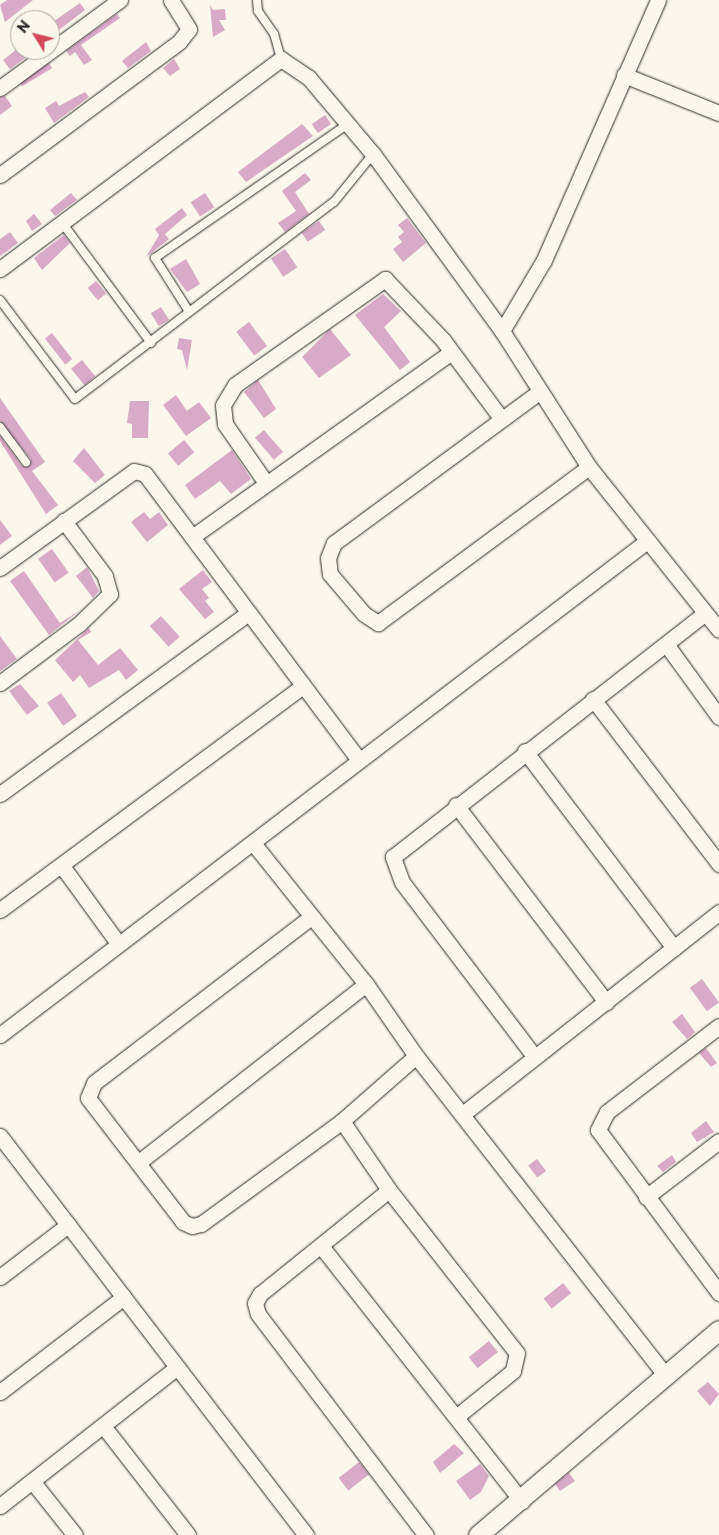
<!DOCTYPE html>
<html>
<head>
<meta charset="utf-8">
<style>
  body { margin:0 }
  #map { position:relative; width:719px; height:1535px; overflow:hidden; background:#fbf7ec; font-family:"Playpen Sans",sans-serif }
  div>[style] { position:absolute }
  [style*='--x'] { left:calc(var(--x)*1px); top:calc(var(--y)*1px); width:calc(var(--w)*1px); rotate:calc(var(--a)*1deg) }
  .building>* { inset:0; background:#d9a9c8; transform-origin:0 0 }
  .roads { filter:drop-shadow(0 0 1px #2b2b2b) drop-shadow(0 0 1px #2b2b2b) }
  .service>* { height:8px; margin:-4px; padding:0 4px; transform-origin:4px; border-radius:4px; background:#fbf7ec }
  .minor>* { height:15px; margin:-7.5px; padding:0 7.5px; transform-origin:7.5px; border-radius:7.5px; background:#fbf7ec }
  .tertiary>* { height:19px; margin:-9.5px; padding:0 9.5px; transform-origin:9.5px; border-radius:9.5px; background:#fbf7ec }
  span { translate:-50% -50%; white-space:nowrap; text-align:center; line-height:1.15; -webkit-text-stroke:5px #fbf7ec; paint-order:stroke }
  .north { position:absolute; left:10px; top:10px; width:50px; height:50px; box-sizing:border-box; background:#fbf7ec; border:1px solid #a8a59f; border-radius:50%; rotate:306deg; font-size:14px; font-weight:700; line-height:20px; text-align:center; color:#2b2b2b }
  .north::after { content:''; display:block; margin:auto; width:18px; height:22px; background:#d1495b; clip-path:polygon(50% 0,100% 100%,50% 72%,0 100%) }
</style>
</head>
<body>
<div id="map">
  <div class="building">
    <i style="clip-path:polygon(7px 0,33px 0,5px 22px,0 5px)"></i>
    <i style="clip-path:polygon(80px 3px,85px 10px,50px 37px,50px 24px)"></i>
    <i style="clip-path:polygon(210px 5px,213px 10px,225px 9px,226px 20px,219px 20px,225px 30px,213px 37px)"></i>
    <i style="clip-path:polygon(117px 14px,120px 18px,81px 45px,92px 60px,84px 65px,75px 52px,70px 56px,66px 51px)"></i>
    <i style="clip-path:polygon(146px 42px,151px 51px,128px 68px,122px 61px)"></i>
    <i style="clip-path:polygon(16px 50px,36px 50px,10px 69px,3px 60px)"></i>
    <i style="clip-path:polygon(174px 59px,180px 69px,170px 76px,163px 68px)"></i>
    <i style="left:49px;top:63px;width:6px;height:35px;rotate:59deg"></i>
    <i style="clip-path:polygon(85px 92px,89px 97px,54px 123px,45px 108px,56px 101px,59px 106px)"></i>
    <i style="clip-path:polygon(5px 96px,12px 106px,0 115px,0 97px)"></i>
    <i style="left:325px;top:115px;width:11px;height:16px;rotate:56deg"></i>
    <i style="clip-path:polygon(302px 124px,313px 136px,246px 182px,238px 172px)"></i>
    <i style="clip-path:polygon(305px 173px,311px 180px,295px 192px,309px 214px,285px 232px,278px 223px,296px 211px,282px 191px)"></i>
    <i style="clip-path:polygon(71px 193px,77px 200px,55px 216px,50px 210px)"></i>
    <i style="left:205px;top:193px;width:17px;height:17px;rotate:57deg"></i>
    <i style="clip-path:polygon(182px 208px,187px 215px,165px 234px,169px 239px,146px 257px,159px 235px,155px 229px)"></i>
    <i style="clip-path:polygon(34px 214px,42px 224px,32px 231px,26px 221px)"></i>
    <i style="clip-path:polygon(407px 218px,426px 243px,403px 262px,393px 249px,402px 242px,398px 237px,404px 232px,398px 225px)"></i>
    <i style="left:319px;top:221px;width:11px;height:21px;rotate:56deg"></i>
    <i style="clip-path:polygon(10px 232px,18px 243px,0 256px,0 239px)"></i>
    <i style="clip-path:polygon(64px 235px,70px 243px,42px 270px,34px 258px)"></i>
    <i style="left:285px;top:249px;width:22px;height:17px;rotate:56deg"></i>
    <i style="clip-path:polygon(186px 259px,200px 284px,187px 292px,170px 269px)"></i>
    <i style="left:96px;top:281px;width:16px;height:11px;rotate:50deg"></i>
    <i style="clip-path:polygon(383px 294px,401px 311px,384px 327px,410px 362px,400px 370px,355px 315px)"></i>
    <i style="left:161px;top:307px;width:15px;height:12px;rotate:58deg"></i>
    <i style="left:249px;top:322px;width:30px;height:16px;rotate:53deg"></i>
    <i style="clip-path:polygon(330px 329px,351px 355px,319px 378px,302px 357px)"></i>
    <i style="left:52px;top:333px;width:33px;height:9px;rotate:52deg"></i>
    <i style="clip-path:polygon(179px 338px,192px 340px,187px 370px,182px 350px,177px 349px)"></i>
    <i style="left:82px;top:360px;width:21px;height:14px;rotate:51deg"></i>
    <i style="clip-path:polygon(258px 380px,276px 409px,264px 418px,244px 392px)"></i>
    <i style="clip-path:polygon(176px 395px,187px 411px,199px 402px,211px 418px,186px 436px,163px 405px)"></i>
    <i style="clip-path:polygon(0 398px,45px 462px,32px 471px,58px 505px,46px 514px,0 441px,0 436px,22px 466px,30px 466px,31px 459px,0 421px)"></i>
    <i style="clip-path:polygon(130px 401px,149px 401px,148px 438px,132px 438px,132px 424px,127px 423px)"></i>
    <i style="left:264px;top:430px;width:29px;height:12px;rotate:49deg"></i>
    <i style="left:184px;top:440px;width:16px;height:21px;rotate:50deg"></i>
    <i style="clip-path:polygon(84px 448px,105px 475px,95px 483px,73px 461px)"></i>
    <i style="clip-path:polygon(232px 450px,251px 479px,231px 494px,220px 481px,195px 499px,185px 485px)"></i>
    <i style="clip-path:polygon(144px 512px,150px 519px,159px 512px,168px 525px,147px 542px,131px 522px)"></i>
    <i style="clip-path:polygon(0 520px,12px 536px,0 545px)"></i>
    <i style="left:52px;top:549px;width:29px;height:17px;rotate:55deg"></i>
    <i style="clip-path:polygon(87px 567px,99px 591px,93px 598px,76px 576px)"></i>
    <i style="clip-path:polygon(203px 570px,212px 582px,202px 589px,209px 598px,205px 601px,214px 612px,205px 619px,179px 589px)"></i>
    <i style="clip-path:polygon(24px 571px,60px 623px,79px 611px,49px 635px,10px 581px)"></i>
    <i style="left:161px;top:616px;width:28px;height:15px;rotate:48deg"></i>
    <i style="clip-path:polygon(89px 628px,91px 632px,78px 640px,98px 665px,120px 648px,138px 670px,126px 680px,119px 670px,89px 688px,80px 675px,73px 682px,55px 660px)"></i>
    <i style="clip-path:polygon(0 636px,17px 659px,0 671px)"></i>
    <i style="clip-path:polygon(20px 684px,39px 706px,27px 715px,9px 691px)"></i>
    <i style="left:61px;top:693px;width:28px;height:17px;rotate:55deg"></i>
    <i style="left:702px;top:979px;width:29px;height:15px;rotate:54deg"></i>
    <i style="clip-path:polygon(682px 1014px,695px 1032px,687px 1039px,672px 1022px)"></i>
    <i style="clip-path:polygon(706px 1048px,717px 1063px,711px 1067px,699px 1053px)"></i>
    <i style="clip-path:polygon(706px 1121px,714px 1132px,697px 1142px,691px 1133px)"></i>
    <i style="clip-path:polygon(672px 1155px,676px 1162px,663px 1172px,657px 1166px)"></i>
    <i style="left:537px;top:1159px;width:15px;height:11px;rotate:53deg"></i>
    <i style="left:563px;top:1283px;width:13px;height:25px;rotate:51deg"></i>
    <i style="left:489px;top:1341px;width:14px;height:26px;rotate:51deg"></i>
    <i style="clip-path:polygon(708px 1382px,719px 1394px,710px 1406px,697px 1391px)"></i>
    <i style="clip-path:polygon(454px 1444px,464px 1453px,440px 1473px,433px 1462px)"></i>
    <i style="left:359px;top:1462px;width:16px;height:26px;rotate:52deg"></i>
    <i style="clip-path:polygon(480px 1464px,489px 1476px,481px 1492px,470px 1500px,456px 1481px)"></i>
    <i style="clip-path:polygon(569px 1473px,575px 1481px,560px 1491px,555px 1484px)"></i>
  </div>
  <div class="roads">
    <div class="service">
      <i style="--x:257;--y:0;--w:11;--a:85"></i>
      <i style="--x:258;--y:11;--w:28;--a:55"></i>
      <i style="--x:274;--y:34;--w:26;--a:74"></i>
      <i style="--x:63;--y:224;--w:148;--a:53.5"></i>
      <i style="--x:0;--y:300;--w:124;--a:52.9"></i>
      <i style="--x:75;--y:399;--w:325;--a:-37.3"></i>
      <i style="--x:334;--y:202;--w:62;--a:-50.9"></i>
      <i style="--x:188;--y:310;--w:62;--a:-122.4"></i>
      <i style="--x:155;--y:258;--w:235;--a:-34.8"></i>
      <i style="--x:0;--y:427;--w:44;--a:53.4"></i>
    </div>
    <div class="minor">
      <i style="--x:624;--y:75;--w:102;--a:21.8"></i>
      <i style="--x:0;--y:88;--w:149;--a:-36.3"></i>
      <i style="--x:0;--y:175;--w:223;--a:-36.6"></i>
      <i style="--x:179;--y:42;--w:16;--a:-52"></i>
      <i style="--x:189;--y:29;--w:34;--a:-122"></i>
      <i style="--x:0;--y:269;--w:351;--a:-36.8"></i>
      <i style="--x:281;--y:59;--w:34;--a:34"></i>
      <i style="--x:309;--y:78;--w:99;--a:49.9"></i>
      <i style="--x:373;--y:154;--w:219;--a:53.9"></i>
      <i style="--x:502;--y:331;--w:161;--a:57.4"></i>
      <i style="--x:589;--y:467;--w:208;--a:51.4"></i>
      <i style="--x:502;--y:331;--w:82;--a:-59.4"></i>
      <i style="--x:544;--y:260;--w:284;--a:-66.3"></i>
      <i style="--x:539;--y:392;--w:255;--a:143.6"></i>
      <i style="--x:334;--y:543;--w:16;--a:112"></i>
      <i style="--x:328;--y:558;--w:16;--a:83"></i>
      <i style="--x:330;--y:574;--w:52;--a:49.6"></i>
      <i style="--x:364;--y:614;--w:17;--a:33"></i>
      <i style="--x:378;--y:623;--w:262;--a:-36.5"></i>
      <i style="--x:266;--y:483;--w:72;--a:-124.8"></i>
      <i style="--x:225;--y:424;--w:19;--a:-96"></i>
      <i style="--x:223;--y:405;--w:23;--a:-59"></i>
      <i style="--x:235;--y:385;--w:184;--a:-35.2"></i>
      <i style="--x:385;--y:279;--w:84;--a:46.4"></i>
      <i style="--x:443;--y:340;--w:97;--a:53.4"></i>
      <i style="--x:192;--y:537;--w:318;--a:-35.5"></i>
      <i style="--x:0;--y:568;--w:165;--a:-35.9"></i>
      <i style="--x:134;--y:471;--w:11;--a:15"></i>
      <i style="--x:145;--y:474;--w:356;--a:53.2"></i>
      <i style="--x:666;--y:644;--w:90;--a:54"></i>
      <i style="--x:0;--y:683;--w:99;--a:-36.8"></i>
      <i style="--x:79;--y:624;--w:43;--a:-44.1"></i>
      <i style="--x:110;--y:594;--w:19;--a:-106"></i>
      <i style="--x:105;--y:576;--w:69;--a:-126.7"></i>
      <i style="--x:593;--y:699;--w:208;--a:52.6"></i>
      <i style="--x:525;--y:751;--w:247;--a:52.9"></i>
      <i style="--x:0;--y:794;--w:307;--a:-36.1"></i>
      <i style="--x:456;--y:805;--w:248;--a:52.7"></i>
      <i style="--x:253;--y:843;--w:181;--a:51.3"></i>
      <i style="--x:366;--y:984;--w:88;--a:55.2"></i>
      <i style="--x:416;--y:1056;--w:406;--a:52"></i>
      <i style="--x:62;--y:866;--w:95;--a:54"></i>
      <i style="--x:0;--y:910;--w:375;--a:-36.5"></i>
      <i style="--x:311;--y:917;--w:273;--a:142.6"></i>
      <i style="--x:94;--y:1083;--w:16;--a:112"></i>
      <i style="--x:88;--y:1098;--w:156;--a:52.5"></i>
      <i style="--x:183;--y:1222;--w:10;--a:24"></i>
      <i style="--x:192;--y:1226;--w:9;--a:-13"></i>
      <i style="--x:201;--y:1224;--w:175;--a:-36.1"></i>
      <i style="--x:342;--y:1121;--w:98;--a:-41.3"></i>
      <i style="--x:719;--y:1026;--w:141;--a:142.5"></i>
      <i style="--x:607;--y:1112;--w:20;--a:117"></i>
      <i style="--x:598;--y:1130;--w:203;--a:53.4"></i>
      <i style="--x:0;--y:1035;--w:814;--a:-37.36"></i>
      <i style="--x:534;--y:1056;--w:218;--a:-127.2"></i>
      <i style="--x:402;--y:882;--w:27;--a:-110"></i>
      <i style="--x:393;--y:857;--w:396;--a:-38"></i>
      <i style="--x:464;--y:1113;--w:325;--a:-38.2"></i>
      <i style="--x:342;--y:1121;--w:83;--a:55.7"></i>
      <i style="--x:389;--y:1190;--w:207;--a:51.9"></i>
      <i style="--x:517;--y:1353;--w:18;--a:103"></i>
      <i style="--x:513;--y:1371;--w:73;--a:141.1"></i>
      <i style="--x:0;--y:1136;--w:503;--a:52.51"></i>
      <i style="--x:139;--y:1162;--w:288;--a:-38.1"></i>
      <i style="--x:389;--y:1190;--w:166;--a:141.1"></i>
      <i style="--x:260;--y:1294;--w:10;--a:119"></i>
      <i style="--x:255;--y:1303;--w:11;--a:75"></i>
      <i style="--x:258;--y:1314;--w:278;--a:52.8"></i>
      <i style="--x:646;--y:1197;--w:92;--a:-37.5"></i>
      <i style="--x:321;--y:1246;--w:325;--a:51.8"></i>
      <i style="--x:0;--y:1277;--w:86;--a:-37.4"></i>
      <i style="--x:0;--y:1392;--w:156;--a:-37.5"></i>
      <i style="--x:104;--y:1427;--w:137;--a:52.1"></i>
      <i style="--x:32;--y:1481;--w:69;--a:51.5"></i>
      <i style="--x:0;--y:1506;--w:225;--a:-38.1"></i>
    </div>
    <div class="tertiary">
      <i style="--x:478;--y:1535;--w:316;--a:-40.4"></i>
    </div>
  </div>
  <div class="north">N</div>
</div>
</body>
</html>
